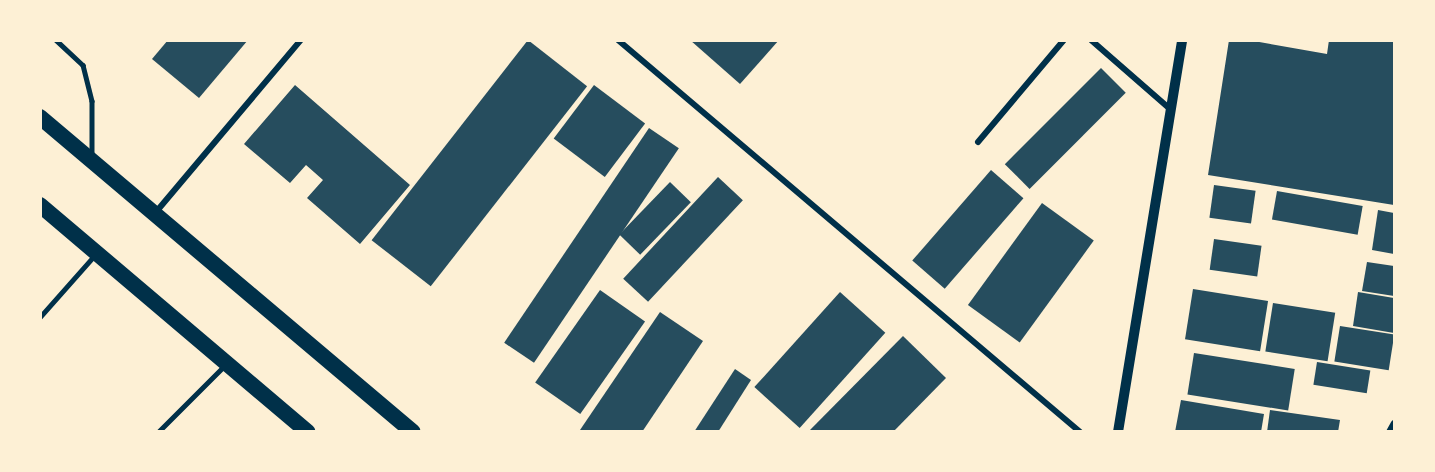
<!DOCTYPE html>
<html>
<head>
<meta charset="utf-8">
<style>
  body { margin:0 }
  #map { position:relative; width:1435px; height:472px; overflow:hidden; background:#fdf0d5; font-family:Literata,serif }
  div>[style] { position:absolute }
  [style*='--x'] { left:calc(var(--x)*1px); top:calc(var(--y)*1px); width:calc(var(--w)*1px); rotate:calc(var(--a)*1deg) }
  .building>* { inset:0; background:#264d5e; transform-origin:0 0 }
  .service>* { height:4.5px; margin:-2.25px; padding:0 2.25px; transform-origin:2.25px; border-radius:2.25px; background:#003049 }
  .minor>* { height:6px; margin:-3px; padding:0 3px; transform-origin:3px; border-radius:3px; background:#003049 }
  .tertiary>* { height:10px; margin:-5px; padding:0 5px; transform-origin:5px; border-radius:5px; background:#003049 }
  .trunk>* { height:16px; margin:-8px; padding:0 8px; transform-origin:8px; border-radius:8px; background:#003049 }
  span { translate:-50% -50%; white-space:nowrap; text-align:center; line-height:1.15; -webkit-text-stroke:4.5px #fdf0d5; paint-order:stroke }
  .frame { position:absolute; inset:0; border:42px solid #fdf0d5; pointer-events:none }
</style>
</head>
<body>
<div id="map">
  <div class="building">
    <i style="clip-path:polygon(168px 40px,248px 40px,199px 98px,152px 59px)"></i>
    <i style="left:528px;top:40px;width:75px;height:254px;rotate:38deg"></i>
    <i style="clip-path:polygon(690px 40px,779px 40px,740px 84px)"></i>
    <i style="clip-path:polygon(1229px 40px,1248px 40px,1327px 54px,1329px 40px,1394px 40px,1394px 205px,1208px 175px)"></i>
    <i style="left:1101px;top:68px;width:35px;height:136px;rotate:45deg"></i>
    <i style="clip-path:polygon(295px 85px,410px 185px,360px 244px,307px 198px,323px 180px,306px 165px,290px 183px,244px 144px)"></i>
    <i style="left:594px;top:85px;width:64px;height:67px;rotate:37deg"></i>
    <i style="left:649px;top:128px;width:36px;height:259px;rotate:34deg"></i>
    <i style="left:991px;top:170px;width:43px;height:120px;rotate:41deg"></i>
    <i style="left:718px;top:177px;width:34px;height:139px;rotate:43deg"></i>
    <i style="left:670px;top:182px;width:29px;height:73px;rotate:44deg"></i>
    <i style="left:1214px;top:185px;width:42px;height:33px;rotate:8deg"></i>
    <i style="left:1277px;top:191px;width:87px;height:29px;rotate:10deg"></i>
    <i style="left:1042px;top:203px;width:64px;height:126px;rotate:36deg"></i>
    <i style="clip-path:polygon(1378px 210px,1394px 213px,1394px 254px,1372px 250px)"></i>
    <i style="left:1214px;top:239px;width:48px;height:31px;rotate:8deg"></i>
    <i style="clip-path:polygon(1367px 262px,1394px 266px,1394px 296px,1362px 291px)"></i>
    <i style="left:1193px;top:289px;width:76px;height:51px;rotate:9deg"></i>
    <i style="left:600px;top:290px;width:55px;height:113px;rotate:35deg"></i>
    <i style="left:840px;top:292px;width:61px;height:128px;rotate:42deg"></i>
    <i style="clip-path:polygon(1358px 292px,1394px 298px,1394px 333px,1353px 326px)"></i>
    <i style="left:1273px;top:303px;width:63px;height:49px;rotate:9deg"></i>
    <i style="clip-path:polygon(660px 312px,703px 341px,642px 432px,582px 432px,580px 430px)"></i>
    <i style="left:1340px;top:326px;width:55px;height:36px;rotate:9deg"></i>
    <i style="clip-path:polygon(903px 336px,946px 378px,893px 432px,808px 432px)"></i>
    <i style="left:1194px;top:353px;width:102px;height:42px;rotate:9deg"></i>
    <i style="left:1317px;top:362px;width:54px;height:23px;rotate:9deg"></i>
    <i style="clip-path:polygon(735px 369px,751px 380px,718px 432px,694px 432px)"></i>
    <i style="clip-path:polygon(1181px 400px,1264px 414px,1261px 432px,1175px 432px)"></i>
    <i style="clip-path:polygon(1270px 410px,1340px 420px,1338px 432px,1267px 432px)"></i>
  </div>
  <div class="service">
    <i style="--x:56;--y:40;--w:37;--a:43"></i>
    <i style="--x:83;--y:65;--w:37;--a:76"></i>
    <i style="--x:92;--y:101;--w:53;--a:90"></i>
    <i style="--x:40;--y:317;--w:81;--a:-48.5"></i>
    <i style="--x:158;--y:432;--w:95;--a:-45"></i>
  </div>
  <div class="minor">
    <i style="--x:618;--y:40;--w:606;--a:40.31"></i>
    <i style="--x:1091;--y:40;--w:103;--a:41.1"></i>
    <i style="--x:978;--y:142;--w:133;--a:-49.9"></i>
    <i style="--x:156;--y:212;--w:225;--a:-49.9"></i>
    <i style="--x:1389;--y:432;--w:10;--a:-61"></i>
  </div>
  <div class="tertiary">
    <i style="--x:1118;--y:432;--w:397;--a:-80.7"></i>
  </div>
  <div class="trunk">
    <i style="--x:40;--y:117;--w:488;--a:40.2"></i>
    <i style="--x:40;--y:205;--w:351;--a:40.3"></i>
  </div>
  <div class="frame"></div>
</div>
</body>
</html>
